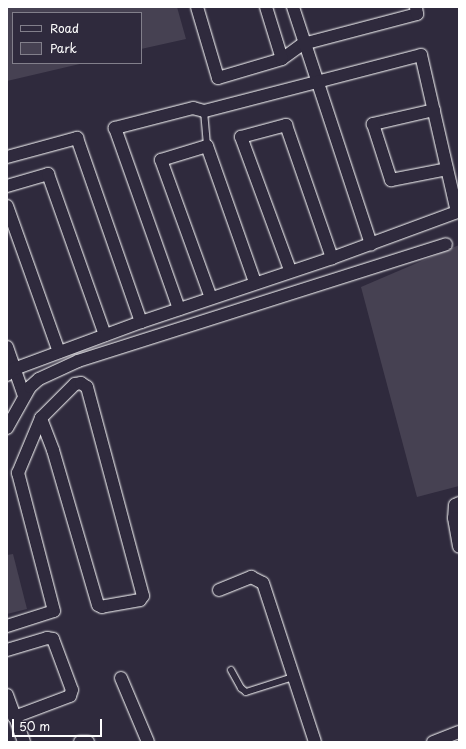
<!DOCTYPE html>
<html>
<head>
<meta charset="utf-8">
<style>
  body { margin:0 }
  #map { position:relative; width:466px; height:749px; overflow:hidden; background:#2f2a3d; font-family:"Playpen Sans",sans-serif }
  div>[style] { position:absolute }
  [style*='--x'] { left:calc(var(--x)*1px); top:calc(var(--y)*1px); width:calc(var(--w)*1px); rotate:calc(var(--a)*1deg) }
  .green>* { inset:0; background:#464152 }
  .roads { filter:drop-shadow(0 0 1px #fff) drop-shadow(0 0 1px #fff) }
  .lane>* { height:6px; margin:-3px; padding:0 3px; transform-origin:3px; border-radius:3px; background:#2f2a3d }
  .street>* { height:12px; margin:-6px; padding:0 6px; transform-origin:6px; border-radius:6px; background:#2f2a3d }
  span { translate:-50% -50%; white-space:nowrap; text-align:center; line-height:1.15; -webkit-text-stroke:3.5px #2f2a3d; paint-order:stroke }
  .frame { position:absolute; inset:0; border:8px solid #fff; pointer-events:none }
  .legend { position:absolute; left:12px; top:12px; width:130px; height:52px; box-sizing:border-box; background:#2f2a3d; border:1px solid #827f8b; margin:0; padding:5px 7px; list-style:none; font-size:12px; color:#fff }
  .legend li { display:flex; align-items:center; gap:8px; height:20px }
  .legend b { width:20px; border:1px solid #827f8b }
  .scale { position:absolute; left:12px; top:719px; width:90px; height:18px; box-sizing:border-box; border:2px solid #fff; border-top:0; padding-left:5px; font-size:12px; line-height:14px; white-space:nowrap; color:#fff; -webkit-text-stroke:3px #2f2a3d; paint-order:stroke }
</style>
</head>
<body>
<div id="map">
  <div class="green">
    <i style="clip-path:polygon(7px 7px,177px 7px,186px 39px,141px 49px,141px 13px,13px 13px,13px 63px,84px 63px,7px 81px)"></i>
    <i style="clip-path:polygon(459px 245px,459px 486px,417px 497px,361px 287px)"></i>
    <i style="clip-path:polygon(13px 554px,27px 609px,7px 614px,7px 555px)"></i>
  </div>
  <div class="roads">
    <div class="lane">
      <i style="--x:204;--y:111;--w:35;--a:85"></i>
      <i style="--x:231;--y:670;--w:21;--a:61"></i>
      <i style="--x:241;--y:688;--w:6;--a:39"></i>
      <i style="--x:246;--y:692;--w:49;--a:-17.7"></i>
    </div>
    <div class="street">
      <i style="--x:197;--y:7;--w:74;--a:73.5"></i>
      <i style="--x:218;--y:78;--w:67;--a:-16.5"></i>
      <i style="--x:282;--y:59;--w:26;--a:-36"></i>
      <i style="--x:303;--y:44;--w:118;--a:-14.7"></i>
      <i style="--x:417;--y:14;--w:7;--a:-98"></i>
      <i style="--x:266;--y:7;--w:54;--a:72.9"></i>
      <i style="--x:293;--y:7;--w:250;--a:71.8"></i>
      <i style="--x:434;--y:110;--w:63;--a:167.1"></i>
      <i style="--x:373;--y:124;--w:59;--a:72.2"></i>
      <i style="--x:391;--y:180;--w:57;--a:-11.1"></i>
      <i style="--x:7;--y:157;--w:73;--a:-15.2"></i>
      <i style="--x:77;--y:138;--w:195;--a:70.8"></i>
      <i style="--x:7;--y:186;--w:43;--a:-16.3"></i>
      <i style="--x:48;--y:174;--w:171;--a:70.5"></i>
      <i style="--x:7;--y:206;--w:155;--a:70.4"></i>
      <i style="--x:290;--y:270;--w:142;--a:-110.2"></i>
      <i style="--x:241;--y:137;--w:47;--a:-14.9"></i>
      <i style="--x:286;--y:125;--w:141;--a:70.9"></i>
      <i style="--x:211;--y:298;--w:147;--a:-109.9"></i>
      <i style="--x:161;--y:160;--w:48;--a:-16.9"></i>
      <i style="--x:207;--y:146;--w:144;--a:70.6"></i>
      <i style="--x:7;--y:347;--w:52;--a:70.9"></i>
      <i style="--x:7;--y:375;--w:9;--a:-41"></i>
      <i style="--x:14;--y:369;--w:135;--a:-20.3"></i>
      <i style="--x:141;--y:322;--w:201;--a:-18.5"></i>
      <i style="--x:332;--y:258;--w:133;--a:-20.2"></i>
      <i style="--x:457;--y:212;--w:161;--a:-102.9"></i>
      <i style="--x:421;--y:55;--w:224;--a:165.5"></i>
      <i style="--x:204;--y:111;--w:11;--a:-165"></i>
      <i style="--x:193;--y:108;--w:81;--a:165.6"></i>
      <i style="--x:115;--y:128;--w:192;--a:70.5"></i>
      <i style="--x:7;--y:428;--w:47;--a:-60.7"></i>
      <i style="--x:30;--y:387;--w:12;--a:-42"></i>
      <i style="--x:39;--y:379;--w:43;--a:-24.8"></i>
      <i style="--x:78;--y:361;--w:386;--a:-17.6"></i>
      <i style="--x:459;--y:503;--w:4;--a:153"></i>
      <i style="--x:455;--y:505;--w:13;--a:94"></i>
      <i style="--x:454;--y:518;--w:29;--a:80"></i>
      <i style="--x:219;--y:590;--w:35;--a:-22"></i>
      <i style="--x:251;--y:577;--w:13;--a:27"></i>
      <i style="--x:263;--y:583;--w:167;--a:71.9"></i>
      <i style="--x:7;--y:626;--w:49;--a:-17.7"></i>
      <i style="--x:54;--y:611;--w:143;--a:-104.6"></i>
      <i style="--x:18;--y:473;--w:60;--a:-67.3"></i>
      <i style="--x:41;--y:418;--w:48;--a:-45"></i>
      <i style="--x:75;--y:384;--w:6;--a:-9"></i>
      <i style="--x:81;--y:383;--w:7;--a:34"></i>
      <i style="--x:87;--y:387;--w:216;--a:75"></i>
      <i style="--x:143;--y:596;--w:5;--a:127"></i>
      <i style="--x:140;--y:600;--w:39;--a:170"></i>
      <i style="--x:102;--y:607;--w:4;--a:-153"></i>
      <i style="--x:98;--y:605;--w:161;--a:-106.2"></i>
      <i style="--x:53;--y:450;--w:34;--a:-111"></i>
      <i style="--x:7;--y:650;--w:42;--a:-16.7"></i>
      <i style="--x:47;--y:638;--w:6;--a:9"></i>
      <i style="--x:53;--y:639;--w:54;--a:69.6"></i>
      <i style="--x:72;--y:690;--w:6;--a:108"></i>
      <i style="--x:70;--y:696;--w:60;--a:159.4"></i>
      <i style="--x:121;--y:678;--w:69;--a:67.1"></i>
      <i style="--x:7;--y:695;--w:50;--a:70.1"></i>
      <i style="--x:80;--y:742;--w:8;--a:0"></i>
      <i style="--x:433;--y:742;--w:28;--a:-21"></i>
    </div>
  </div>
  <div class="frame"></div>
  <ul class="legend">
  <li><b style="height:5px;background:#2f2a3d"></b>Road</li>
  <li><b style="height:11px;background:#464152"></b>Park</li>
  </ul>
  <div class="scale">50 m</div>
</div>
</body>
</html>
